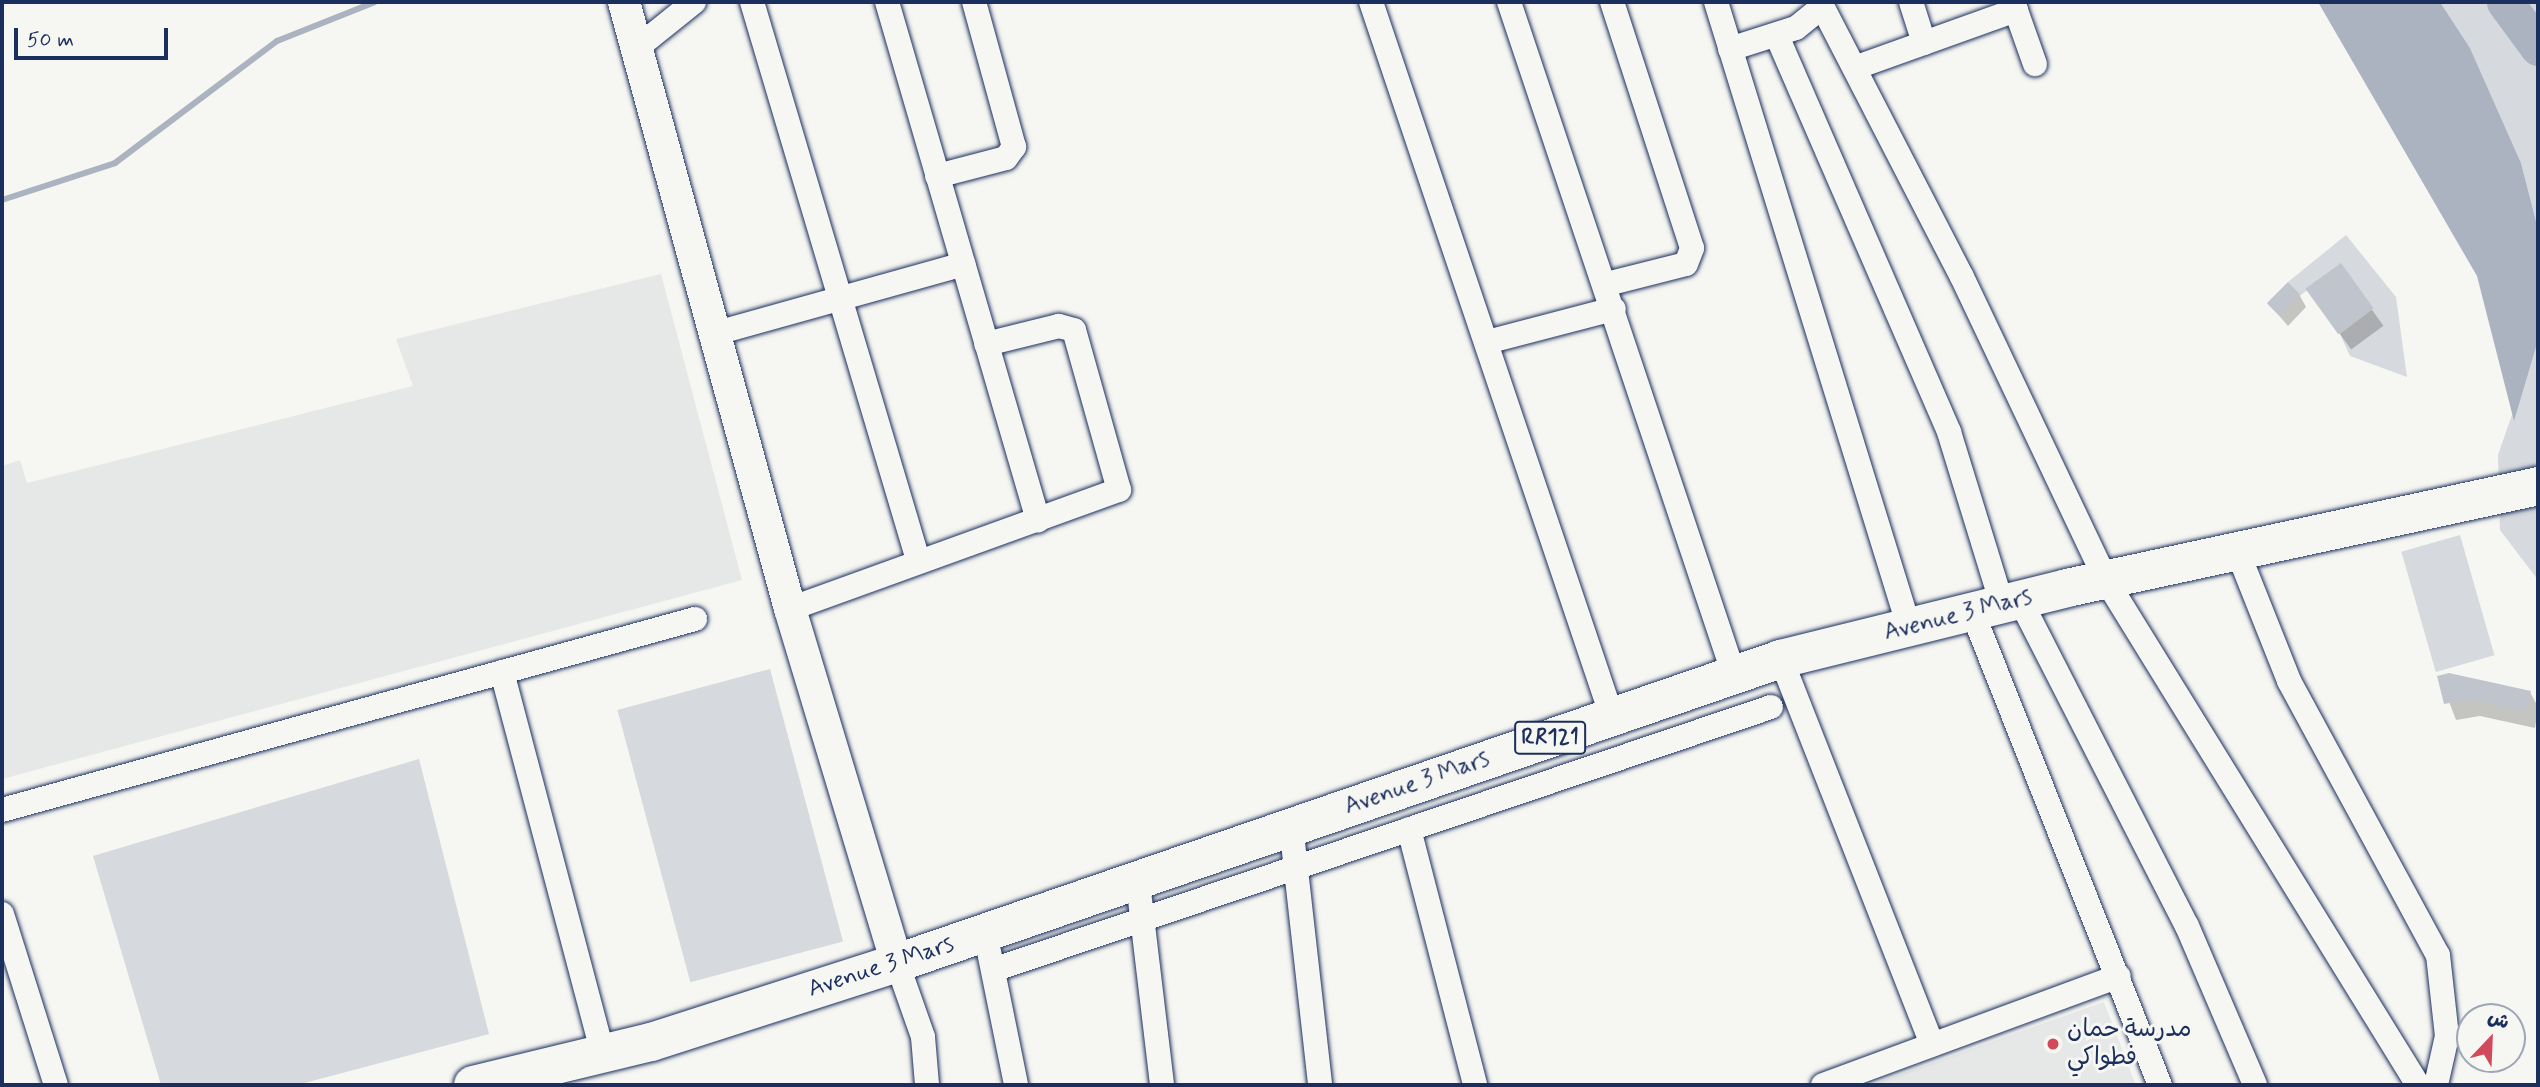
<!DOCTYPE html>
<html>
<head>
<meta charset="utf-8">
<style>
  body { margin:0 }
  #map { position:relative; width:2540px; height:1087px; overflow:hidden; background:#f6f6f2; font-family:Mynerve,"Playpen Sans Arabic",sans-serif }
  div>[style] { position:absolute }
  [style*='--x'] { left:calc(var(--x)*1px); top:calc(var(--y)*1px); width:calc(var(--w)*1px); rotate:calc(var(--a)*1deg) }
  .built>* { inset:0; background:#e6e7e7 }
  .green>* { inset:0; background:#d6d9dd; transform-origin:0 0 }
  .water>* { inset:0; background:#abb2c0 }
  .shadow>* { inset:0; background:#0003; transform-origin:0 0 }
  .stream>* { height:6px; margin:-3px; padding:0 3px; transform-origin:3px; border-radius:3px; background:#abb2c0 }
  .river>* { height:37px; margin:-18.5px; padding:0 18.5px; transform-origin:18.5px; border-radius:18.5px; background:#abb2c0 }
  .building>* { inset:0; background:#c0c4cd; transform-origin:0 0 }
  .roads { filter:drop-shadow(0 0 2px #1b2f5e) drop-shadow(0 0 2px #1b2f5e) }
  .minor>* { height:24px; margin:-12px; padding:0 12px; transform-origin:12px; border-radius:12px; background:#f6f6f2 }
  .tertiary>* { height:32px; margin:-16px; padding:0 16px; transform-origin:16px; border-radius:16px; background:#f6f6f2 }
  .primary>* { height:38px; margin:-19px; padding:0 19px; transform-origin:19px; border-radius:19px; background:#f6f6f2 }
  .dots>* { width:19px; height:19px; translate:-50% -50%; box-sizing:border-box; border:4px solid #f6f6f2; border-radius:50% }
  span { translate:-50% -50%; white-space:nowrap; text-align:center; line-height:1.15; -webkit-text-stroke:6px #f6f6f2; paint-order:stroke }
  .shield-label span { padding:2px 5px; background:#f6f6f2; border:2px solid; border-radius:5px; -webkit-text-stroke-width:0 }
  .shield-label { font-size:23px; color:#1b2f5e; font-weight:700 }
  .street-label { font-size:24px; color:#1b2f5e }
  .poi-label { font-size:24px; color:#1b2f5e }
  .left { translate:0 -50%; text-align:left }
  .frame { position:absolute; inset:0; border:4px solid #1b2f5e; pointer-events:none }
  .north { position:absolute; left:2456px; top:1003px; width:70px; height:70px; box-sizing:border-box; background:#f6f6f2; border:2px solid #9ea6b7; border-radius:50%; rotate:23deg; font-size:19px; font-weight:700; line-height:28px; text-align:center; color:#1b2f5e }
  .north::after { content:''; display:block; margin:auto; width:24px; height:32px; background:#d1495b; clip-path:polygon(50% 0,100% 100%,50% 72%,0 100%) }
  .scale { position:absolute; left:14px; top:28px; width:154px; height:32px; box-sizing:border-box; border:4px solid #1b2f5e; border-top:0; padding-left:9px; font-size:21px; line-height:24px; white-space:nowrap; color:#1b2f5e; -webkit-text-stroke:5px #f6f6f2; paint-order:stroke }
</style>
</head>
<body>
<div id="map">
  <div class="built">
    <i style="clip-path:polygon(661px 274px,742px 580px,2px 779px,2px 466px,20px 460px,27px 483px,413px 386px,396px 339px)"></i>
    <i style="clip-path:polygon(2104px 1002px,2136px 1085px,1870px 1085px)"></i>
  </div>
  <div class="green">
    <i style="clip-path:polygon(2440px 2px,2538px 2px,2538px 229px,2521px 163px,2470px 48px)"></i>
    <i style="clip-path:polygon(2346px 235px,2396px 297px,2407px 377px,2350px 356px,2340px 334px,2374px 308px,2341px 264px,2301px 295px,2288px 282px)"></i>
    <i style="clip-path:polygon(2538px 340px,2538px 580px,2500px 530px,2498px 455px)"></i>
    <i style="left:2460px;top:535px;width:125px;height:61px;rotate:74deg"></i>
    <i style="left:770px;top:669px;width:282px;height:158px;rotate:75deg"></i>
    <i style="clip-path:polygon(419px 759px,489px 1034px,297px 1085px,161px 1085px,93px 856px)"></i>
  </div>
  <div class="water">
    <i style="clip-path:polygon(2318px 2px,2440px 2px,2470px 48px,2521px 163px,2538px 229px,2538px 340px,2514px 421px,2477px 276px)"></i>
  </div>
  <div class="shadow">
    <i style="left:2340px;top:266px;width:74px;height:40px;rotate:54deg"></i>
    <i style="clip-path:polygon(2300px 296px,2306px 307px,2288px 326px,2269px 304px)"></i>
    <i style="clip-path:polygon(2440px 678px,2530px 692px,2538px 707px,2535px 728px,2480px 716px,2456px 720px)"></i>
  </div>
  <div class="stream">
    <i style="--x:2;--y:200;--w:119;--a:-18.1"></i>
    <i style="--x:115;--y:163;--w:203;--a:-37"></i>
    <i style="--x:277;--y:41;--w:105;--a:-21.7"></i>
  </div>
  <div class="river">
    <i style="--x:2505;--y:2;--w:56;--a:53.7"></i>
  </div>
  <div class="building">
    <i style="left:2341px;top:263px;width:56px;height:44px;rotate:54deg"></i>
    <i style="left:2288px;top:282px;width:18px;height:30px;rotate:45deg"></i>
    <i style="clip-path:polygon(2449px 673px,2531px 691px,2526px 711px,2470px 699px,2444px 704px,2437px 676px)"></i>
  </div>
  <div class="roads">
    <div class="minor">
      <i style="--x:752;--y:2;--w:582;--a:73.43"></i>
      <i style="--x:887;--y:2;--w:540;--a:73.75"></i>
      <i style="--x:1371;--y:2;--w:755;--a:71.37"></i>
      <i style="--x:1509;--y:2;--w:710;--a:71.51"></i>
      <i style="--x:1716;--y:2;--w:654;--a:72.84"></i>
      <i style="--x:1820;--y:2;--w:309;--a:62.7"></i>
      <i style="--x:1962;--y:277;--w:335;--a:64.6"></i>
      <i style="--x:2106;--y:580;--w:594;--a:58.29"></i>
      <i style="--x:1911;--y:2;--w:43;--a:72.4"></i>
      <i style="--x:2013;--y:2;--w:66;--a:70.5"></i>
      <i style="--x:1777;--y:36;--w:432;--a:66.5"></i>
      <i style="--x:1949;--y:432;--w:180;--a:72.9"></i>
      <i style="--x:638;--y:47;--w:72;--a:-38.8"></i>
      <i style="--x:1730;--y:49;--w:69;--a:-17.7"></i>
      <i style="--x:1796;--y:28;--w:33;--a:-39"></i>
      <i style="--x:1857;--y:67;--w:169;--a:-19.7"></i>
      <i style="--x:937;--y:176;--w:71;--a:-14.6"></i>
      <i style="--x:1006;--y:158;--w:14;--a:-54"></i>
      <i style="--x:1014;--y:147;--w:150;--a:-105.4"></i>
      <i style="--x:1607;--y:284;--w:81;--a:-14.2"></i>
      <i style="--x:1686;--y:264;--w:17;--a:-69"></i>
      <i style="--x:1692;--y:248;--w:259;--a:-108"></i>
      <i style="--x:713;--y:334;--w:260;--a:-15.6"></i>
      <i style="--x:1487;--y:342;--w:131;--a:-14.6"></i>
      <i style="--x:2237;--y:550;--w:141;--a:68.3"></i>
      <i style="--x:2289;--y:681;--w:312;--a:61.5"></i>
      <i style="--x:2438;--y:955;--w:81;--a:83.7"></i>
      <i style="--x:2447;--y:1036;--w:50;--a:102.7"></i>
      <i style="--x:2020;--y:600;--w:366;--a:62.9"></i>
      <i style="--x:2187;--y:926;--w:173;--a:66.8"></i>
      <i style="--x:790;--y:609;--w:350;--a:-19.9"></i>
      <i style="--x:1119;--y:490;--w:166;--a:-105.7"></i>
      <i style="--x:1074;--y:330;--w:16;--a:-165"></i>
      <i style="--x:1059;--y:326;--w:75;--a:166.1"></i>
      <i style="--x:1972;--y:611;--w:510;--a:68.37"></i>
      <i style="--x:1781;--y:659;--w:414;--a:68.6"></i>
      <i style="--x:502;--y:672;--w:396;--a:75.2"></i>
      <i style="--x:2;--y:810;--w:719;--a:-15.41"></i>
      <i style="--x:1291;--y:825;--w:262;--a:83.6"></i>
      <i style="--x:1409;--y:829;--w:264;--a:75.5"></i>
      <i style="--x:1138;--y:883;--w:203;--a:83.2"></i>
      <i style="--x:2;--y:914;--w:179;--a:72.5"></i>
      <i style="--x:985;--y:932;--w:156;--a:78.5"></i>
      <i style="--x:897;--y:963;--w:78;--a:70.6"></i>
      <i style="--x:923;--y:1037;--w:48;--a:85.2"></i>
      <i style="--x:996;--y:969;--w:818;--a:-18.68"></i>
      <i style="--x:1823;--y:1085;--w:315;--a:-20.2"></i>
    </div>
    <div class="tertiary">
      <i style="--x:624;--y:2;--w:629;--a:74.7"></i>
      <i style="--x:790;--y:609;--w:370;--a:73.2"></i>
    </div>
    <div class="primary">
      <i style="--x:473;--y:1085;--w:183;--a:-13.6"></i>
      <i style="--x:651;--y:1042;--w:258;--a:-17.8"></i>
      <i style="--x:897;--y:963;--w:935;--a:-18.98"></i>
      <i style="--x:1781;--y:659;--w:295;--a:-13.9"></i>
      <i style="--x:2067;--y:588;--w:482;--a:-12.2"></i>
    </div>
  </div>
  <div class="dots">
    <i style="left:2053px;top:1044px;background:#d1495b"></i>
  </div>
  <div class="shield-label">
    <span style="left:1550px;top:738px">RR121</span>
  </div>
  <div class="street-label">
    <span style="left:1958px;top:615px;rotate:-14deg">Avenue 3 Mars</span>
    <span style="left:1417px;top:783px;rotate:-19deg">Avenue 3 Mars</span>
    <span style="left:881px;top:967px;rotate:-18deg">Avenue 3 Mars</span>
  </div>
  <div class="poi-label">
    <span class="left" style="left:2067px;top:1044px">مدرسة حمان<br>فطواكي</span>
  </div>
  <div class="frame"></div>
  <div class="north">ش</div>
  <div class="scale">50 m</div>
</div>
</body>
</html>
